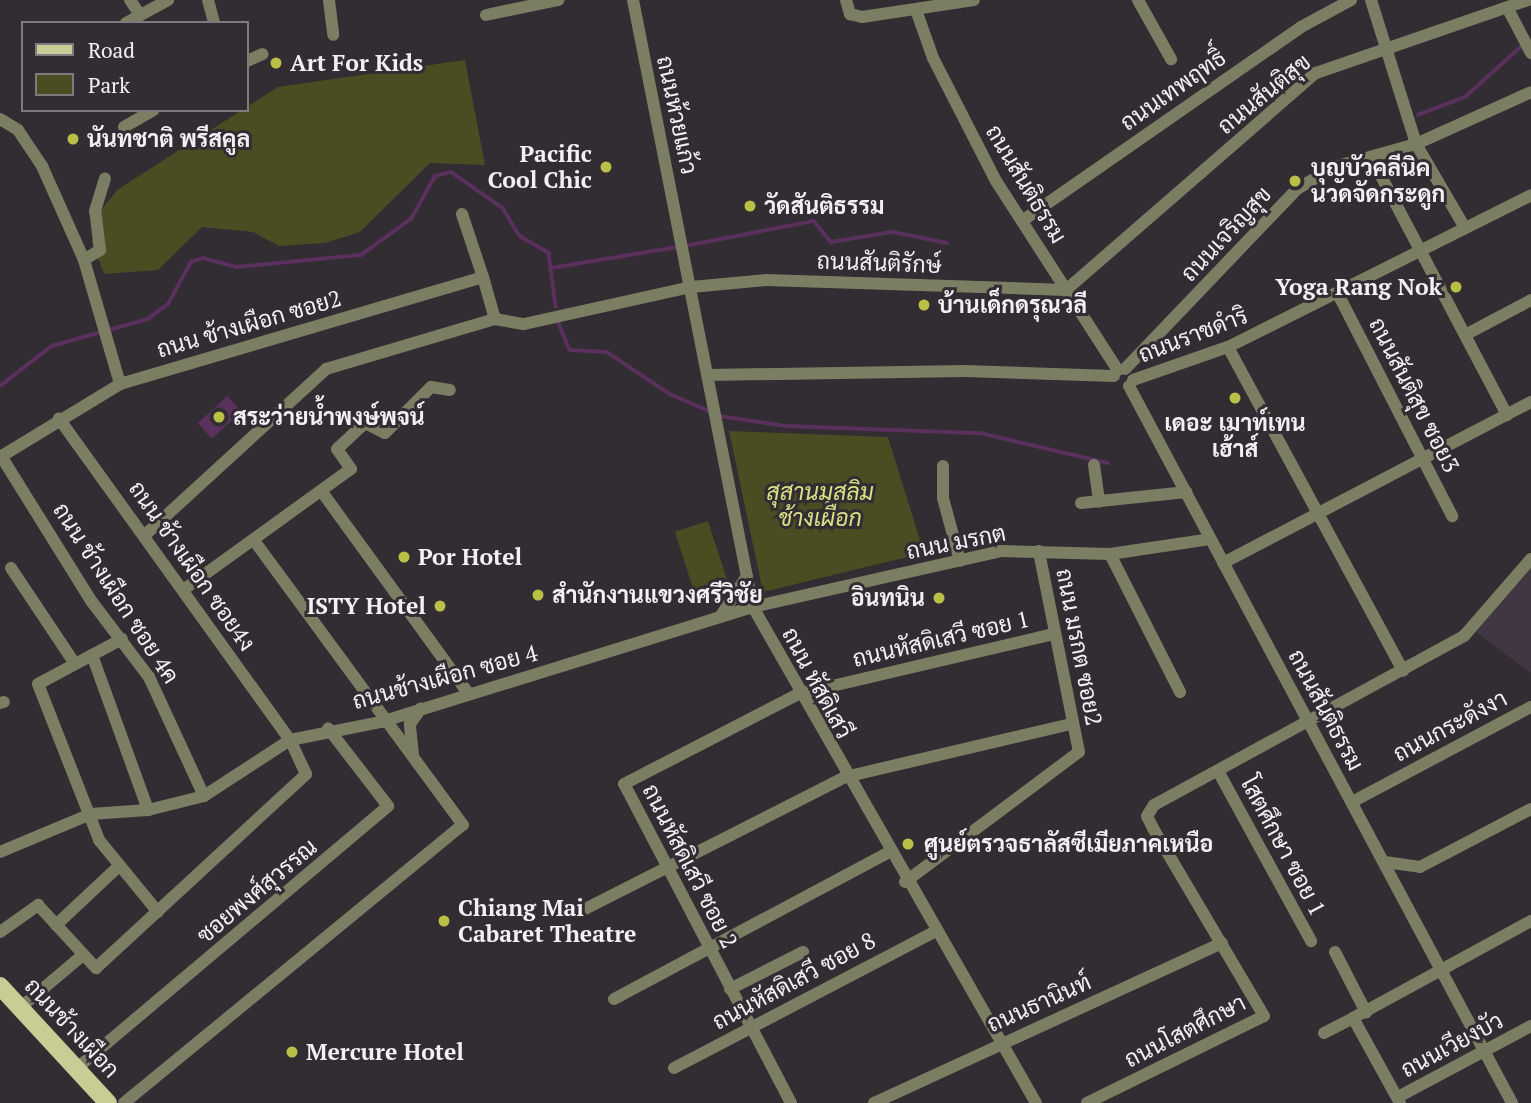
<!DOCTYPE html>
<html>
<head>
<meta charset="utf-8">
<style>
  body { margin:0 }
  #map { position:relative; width:1531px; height:1103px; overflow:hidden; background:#322c33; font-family:"PT Serif",Sarabun,serif }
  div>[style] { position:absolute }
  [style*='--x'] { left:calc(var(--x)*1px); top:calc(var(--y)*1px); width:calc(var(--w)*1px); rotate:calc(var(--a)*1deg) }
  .built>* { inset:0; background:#413742 }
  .green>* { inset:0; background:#4a4c22; transform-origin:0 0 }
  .water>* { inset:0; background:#59315c; transform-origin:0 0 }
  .stream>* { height:3.5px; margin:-1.75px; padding:0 1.75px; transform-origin:1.75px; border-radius:1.75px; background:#59315c }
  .street>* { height:12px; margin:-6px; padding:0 6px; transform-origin:6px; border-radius:6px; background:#7b7e63 }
  .primary>* { height:18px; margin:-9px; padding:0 9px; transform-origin:9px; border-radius:9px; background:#c8cd95 }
  .dots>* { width:19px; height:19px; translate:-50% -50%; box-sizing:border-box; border:4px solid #322c33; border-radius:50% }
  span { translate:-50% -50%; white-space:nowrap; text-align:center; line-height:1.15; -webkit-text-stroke:6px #322c33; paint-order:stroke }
  .poi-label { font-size:23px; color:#f4eff4; font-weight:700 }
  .left { translate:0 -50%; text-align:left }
  .right { translate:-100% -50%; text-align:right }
  .street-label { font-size:23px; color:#f4eff4 }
  .park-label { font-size:23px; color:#d9e083; font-style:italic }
  .legend { position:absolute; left:21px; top:21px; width:228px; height:91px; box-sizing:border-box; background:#322c33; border:2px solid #807a80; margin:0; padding:9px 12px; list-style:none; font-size:21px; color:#f4eff4 }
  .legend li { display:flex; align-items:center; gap:14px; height:35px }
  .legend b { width:35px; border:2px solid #807a80 }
</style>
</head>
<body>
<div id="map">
  <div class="built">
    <i style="clip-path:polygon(1531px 568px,1531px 673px,1476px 632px)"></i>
  </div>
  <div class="green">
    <i style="clip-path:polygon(465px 60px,485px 165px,430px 163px,360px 232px,325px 243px,279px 246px,253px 232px,202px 227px,158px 270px,104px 274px,92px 242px,98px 214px,117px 190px,278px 87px)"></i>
    <i style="clip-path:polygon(729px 431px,888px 437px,924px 553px,763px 592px)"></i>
    <i style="left:708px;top:521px;width:61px;height:35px;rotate:72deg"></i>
  </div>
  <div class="water">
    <i style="left:227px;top:396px;width:21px;height:40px;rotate:47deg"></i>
  </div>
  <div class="stream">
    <i style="--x:1418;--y:115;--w:50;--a:-21"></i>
    <i style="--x:1465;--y:97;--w:79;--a:-41.9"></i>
    <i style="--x:685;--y:246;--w:131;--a:-11"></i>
    <i style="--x:814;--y:221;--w:27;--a:51"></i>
    <i style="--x:831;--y:242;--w:63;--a:-9.2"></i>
    <i style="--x:893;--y:232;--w:55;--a:11.5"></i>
    <i style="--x:551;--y:268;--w:129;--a:-9.4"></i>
    <i style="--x:558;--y:321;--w:31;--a:68"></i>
    <i style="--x:570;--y:350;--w:37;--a:3"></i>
    <i style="--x:607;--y:352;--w:76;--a:33.7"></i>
    <i style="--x:670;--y:394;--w:43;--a:23.6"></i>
    <i style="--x:0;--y:386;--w:66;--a:-37.6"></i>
    <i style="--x:52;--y:346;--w:100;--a:-15.7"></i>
    <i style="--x:148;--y:319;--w:25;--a:-37"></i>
    <i style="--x:168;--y:304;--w:48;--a:-61.3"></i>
    <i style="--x:191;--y:262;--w:13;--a:-18"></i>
    <i style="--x:203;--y:258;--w:34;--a:15"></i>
    <i style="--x:236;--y:267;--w:126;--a:-5.5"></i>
    <i style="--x:361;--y:255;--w:62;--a:-35.8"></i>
    <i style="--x:411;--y:219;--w:49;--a:-60.8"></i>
    <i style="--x:435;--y:176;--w:16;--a:-14"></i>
    <i style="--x:451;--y:172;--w:63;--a:34.7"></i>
    <i style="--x:503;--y:208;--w:33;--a:59"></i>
    <i style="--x:520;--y:236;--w:34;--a:30"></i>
    <i style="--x:549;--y:253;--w:54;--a:82.6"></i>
    <i style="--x:719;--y:416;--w:68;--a:8.5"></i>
    <i style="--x:786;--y:426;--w:194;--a:2.1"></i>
    <i style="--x:980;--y:433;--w:131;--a:13.2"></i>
  </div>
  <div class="street">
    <i style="--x:130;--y:0;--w:18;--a:56"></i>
    <i style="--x:208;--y:0;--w:24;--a:75"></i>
    <i style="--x:329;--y:0;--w:35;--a:83"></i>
    <i style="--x:633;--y:0;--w:619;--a:78.82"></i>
    <i style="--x:753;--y:607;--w:571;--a:60.29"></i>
    <i style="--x:846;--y:0;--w:15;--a:74"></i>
    <i style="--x:850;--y:14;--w:12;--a:14"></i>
    <i style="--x:862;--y:17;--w:113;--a:-8.6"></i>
    <i style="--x:1138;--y:0;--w:68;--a:60.8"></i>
    <i style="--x:1371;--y:0;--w:151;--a:72.6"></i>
    <i style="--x:1416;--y:144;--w:97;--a:59.7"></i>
    <i style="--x:1508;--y:9;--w:50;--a:62.4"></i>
    <i style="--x:916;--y:10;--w:51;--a:70.5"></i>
    <i style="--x:933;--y:58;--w:138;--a:62.9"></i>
    <i style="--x:996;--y:181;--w:225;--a:57.2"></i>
    <i style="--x:486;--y:15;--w:74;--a:-11.8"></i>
    <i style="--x:126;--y:23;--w:48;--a:-28.7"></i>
    <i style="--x:247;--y:61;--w:17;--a:-24"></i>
    <i style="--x:0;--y:119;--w:21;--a:31"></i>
    <i style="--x:18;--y:130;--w:43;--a:56.3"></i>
    <i style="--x:42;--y:166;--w:103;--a:65.9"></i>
    <i style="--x:84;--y:260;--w:129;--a:73.8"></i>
    <i style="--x:124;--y:127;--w:34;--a:-30"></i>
    <i style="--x:1371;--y:157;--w:292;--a:62.2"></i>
    <i style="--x:462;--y:214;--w:66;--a:71.6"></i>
    <i style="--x:1022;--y:221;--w:340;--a:-34.8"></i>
    <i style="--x:1301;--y:27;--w:57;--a:-28.4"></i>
    <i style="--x:84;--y:260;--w:19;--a:-32"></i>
    <i style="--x:100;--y:250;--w:39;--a:-97"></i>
    <i style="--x:95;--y:211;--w:34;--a:-73"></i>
    <i style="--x:1338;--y:294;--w:250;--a:62.8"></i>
    <i style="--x:495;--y:319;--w:29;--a:10"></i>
    <i style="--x:524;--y:324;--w:171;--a:-12.5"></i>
    <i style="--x:691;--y:287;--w:75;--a:-5.3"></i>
    <i style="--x:766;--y:280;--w:300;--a:1.9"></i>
    <i style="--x:1066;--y:290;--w:331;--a:-41"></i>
    <i style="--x:1316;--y:73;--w:224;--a:-19"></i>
    <i style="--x:1465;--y:335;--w:75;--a:-27.9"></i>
    <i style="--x:1228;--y:347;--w:368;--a:61.6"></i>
    <i style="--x:1125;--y:369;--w:249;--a:-46.3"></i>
    <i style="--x:1297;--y:189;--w:43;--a:-30.7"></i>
    <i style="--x:1334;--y:167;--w:85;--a:-15.7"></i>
    <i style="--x:1416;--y:144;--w:126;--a:-24.3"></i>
    <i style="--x:708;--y:375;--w:257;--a:-0.9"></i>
    <i style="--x:965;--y:371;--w:149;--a:1.9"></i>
    <i style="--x:1133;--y:380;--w:101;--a:-19.2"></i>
    <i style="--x:1228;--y:347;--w:339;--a:-26.6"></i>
    <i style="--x:1129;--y:386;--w:813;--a:61.89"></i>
    <i style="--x:1;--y:456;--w:172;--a:58.1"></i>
    <i style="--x:92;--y:602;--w:94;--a:52.8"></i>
    <i style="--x:149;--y:677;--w:131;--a:65.2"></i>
    <i style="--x:0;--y:457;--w:140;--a:-31.3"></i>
    <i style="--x:120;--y:384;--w:378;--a:-16.4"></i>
    <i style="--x:483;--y:277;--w:44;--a:74.1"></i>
    <i style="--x:1094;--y:465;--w:37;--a:82"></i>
    <i style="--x:943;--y:466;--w:32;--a:90"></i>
    <i style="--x:943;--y:498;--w:65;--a:74.9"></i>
    <i style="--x:322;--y:492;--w:248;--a:54"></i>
    <i style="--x:1081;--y:503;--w:106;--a:-6"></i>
    <i style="--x:145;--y:535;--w:246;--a:-42.5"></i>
    <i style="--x:326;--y:369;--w:176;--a:-16.5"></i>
    <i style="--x:1110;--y:554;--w:155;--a:63.1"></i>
    <i style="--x:1223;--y:563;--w:348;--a:-27.6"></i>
    <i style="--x:11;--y:568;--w:115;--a:56.3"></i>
    <i style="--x:183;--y:590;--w:207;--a:-35.8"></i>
    <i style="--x:351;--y:469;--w:24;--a:-125"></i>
    <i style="--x:337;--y:449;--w:38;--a:-43"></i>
    <i style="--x:365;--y:423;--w:22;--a:27"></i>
    <i style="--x:385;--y:433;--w:65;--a:-45"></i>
    <i style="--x:431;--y:387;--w:19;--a:9"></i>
    <i style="--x:720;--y:617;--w:49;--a:-56.6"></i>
    <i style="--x:122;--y:639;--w:95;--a:151.8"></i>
    <i style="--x:38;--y:684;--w:168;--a:68.6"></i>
    <i style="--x:99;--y:840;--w:93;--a:50.7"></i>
    <i style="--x:92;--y:655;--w:165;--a:70.1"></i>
    <i style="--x:0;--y:703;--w:4;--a:-14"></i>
    <i style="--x:413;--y:755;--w:31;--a:-96"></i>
    <i style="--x:410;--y:724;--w:19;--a:-55"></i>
    <i style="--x:1218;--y:771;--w:194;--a:61.3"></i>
    <i style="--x:1352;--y:802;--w:203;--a:-28"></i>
    <i style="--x:0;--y:852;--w:99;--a:-22.7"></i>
    <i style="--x:91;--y:814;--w:57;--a:-4"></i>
    <i style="--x:148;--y:810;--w:58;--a:-14"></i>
    <i style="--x:204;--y:796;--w:103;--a:-33.1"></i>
    <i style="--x:290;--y:740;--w:93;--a:-11.2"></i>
    <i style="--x:381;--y:722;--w:389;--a:-17.2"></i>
    <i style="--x:753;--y:607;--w:254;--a:-12.7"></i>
    <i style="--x:1001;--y:551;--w:109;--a:1.6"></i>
    <i style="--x:1110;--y:554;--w:101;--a:-8.5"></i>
    <i style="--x:1385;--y:862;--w:35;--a:8"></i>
    <i style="--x:1420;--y:867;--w:125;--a:-27.6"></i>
    <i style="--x:905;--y:882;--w:217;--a:-36.8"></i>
    <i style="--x:1079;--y:752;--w:205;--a:-101.3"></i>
    <i style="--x:585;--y:909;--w:292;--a:-26.9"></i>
    <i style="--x:845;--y:777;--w:232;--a:-13.2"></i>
    <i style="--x:56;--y:925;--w:85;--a:-43.1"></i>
    <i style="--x:0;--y:932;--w:47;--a:-35.4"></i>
    <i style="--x:38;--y:905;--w:86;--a:47.4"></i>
    <i style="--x:96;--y:968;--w:286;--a:-42.7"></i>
    <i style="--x:306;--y:774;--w:38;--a:-115"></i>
    <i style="--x:290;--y:740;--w:396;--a:-125.7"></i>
    <i style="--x:1335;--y:952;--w:68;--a:62.7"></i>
    <i style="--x:730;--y:989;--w:82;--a:-26.9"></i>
    <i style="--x:614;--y:999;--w:310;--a:-28.1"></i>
    <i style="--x:20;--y:1008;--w:82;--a:-40.1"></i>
    <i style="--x:1324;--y:1033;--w:33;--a:-27"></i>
    <i style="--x:674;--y:1068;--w:293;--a:-27.6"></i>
    <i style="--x:76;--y:1069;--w:408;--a:-40.1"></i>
    <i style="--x:388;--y:806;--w:98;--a:-127.6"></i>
    <i style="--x:1398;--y:1097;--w:151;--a:-28.1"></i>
    <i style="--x:124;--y:1103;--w:438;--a:-39.4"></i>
    <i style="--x:463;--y:825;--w:353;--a:-126.3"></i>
    <i style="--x:791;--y:1103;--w:360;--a:-117.6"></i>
    <i style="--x:624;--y:784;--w:196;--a:-27.3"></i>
    <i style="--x:798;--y:694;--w:263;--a:-13.2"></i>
    <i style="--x:874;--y:1103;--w:383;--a:-24.7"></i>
    <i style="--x:1087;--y:1103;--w:197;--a:-26.2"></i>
    <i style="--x:1264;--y:1016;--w:218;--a:-120.6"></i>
    <i style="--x:1153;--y:828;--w:13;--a:-117"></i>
    <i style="--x:1147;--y:816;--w:13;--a:-58"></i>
    <i style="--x:1154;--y:805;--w:353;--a:-28.6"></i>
    <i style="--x:1464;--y:636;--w:102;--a:-49"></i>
    <i style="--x:1400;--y:1103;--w:97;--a:-118.9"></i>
    <i style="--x:1353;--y:1018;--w:203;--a:-28.6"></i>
  </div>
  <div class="primary">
    <i style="--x:0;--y:986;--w:159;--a:47.3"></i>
  </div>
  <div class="dots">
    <i style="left:276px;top:63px;background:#bac045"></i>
    <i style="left:73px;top:139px;background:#bac045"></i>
    <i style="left:606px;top:167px;background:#bac045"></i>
    <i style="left:1295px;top:181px;background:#bac045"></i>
    <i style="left:750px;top:206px;background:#bac045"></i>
    <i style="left:1456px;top:287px;background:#bac045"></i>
    <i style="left:924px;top:305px;background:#bac045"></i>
    <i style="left:1235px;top:398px;background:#bac045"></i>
    <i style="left:219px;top:417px;background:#bac045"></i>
    <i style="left:404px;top:557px;background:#bac045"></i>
    <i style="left:538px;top:595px;background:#bac045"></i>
    <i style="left:939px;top:598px;background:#bac045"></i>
    <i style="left:440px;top:606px;background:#bac045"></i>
    <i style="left:908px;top:844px;background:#bac045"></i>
    <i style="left:444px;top:921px;background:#bac045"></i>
    <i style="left:292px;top:1052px;background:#bac045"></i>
  </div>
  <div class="poi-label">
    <span class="left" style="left:290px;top:63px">Art For Kids</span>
    <span class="left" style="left:87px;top:139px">นันทชาติ พรีสคูล</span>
    <span class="right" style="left:592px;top:167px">Pacific<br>Cool Chic</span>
    <span class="left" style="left:1311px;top:181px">บุญบัวคลีนิค<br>นวดจัดกระดูก</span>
    <span class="left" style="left:764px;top:206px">วัดสันติธรรม</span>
    <span class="right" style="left:1442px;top:287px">Yoga Rang Nok</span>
    <span class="left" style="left:938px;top:305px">บ้านเด็กดรุณวลี</span>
    <span class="left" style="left:233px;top:417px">สระว่ายน้ำพงษ์พจน์</span>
    <span style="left:1235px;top:436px">เดอะ เมาท์เทน<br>เฮ้าส์</span>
    <span class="left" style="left:418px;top:557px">Por Hotel</span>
    <span class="left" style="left:552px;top:595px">สำนักงานแขวงศรีวิชัย</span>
    <span class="right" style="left:925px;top:598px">อินทนิน</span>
    <span class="right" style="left:426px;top:606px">ISTY Hotel</span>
    <span class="left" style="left:924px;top:844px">ศูนย์ตรวจธาลัสซีเมียภาคเหนือ</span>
    <span class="left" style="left:458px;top:921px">Chiang Mai<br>Cabaret Theatre</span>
    <span class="left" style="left:306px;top:1052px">Mercure Hotel</span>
  </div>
  <div class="street-label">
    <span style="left:1173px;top:90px;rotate:-35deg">ถนนเทพฤทธิ์</span>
    <span style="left:1264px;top:94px;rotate:-39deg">ถนนสันติสุข</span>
    <span style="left:677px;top:115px;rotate:78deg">ถนนห้วยแก้ว</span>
    <span style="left:1026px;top:184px;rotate:59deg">ถนนสันติธรรม</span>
    <span style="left:1226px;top:234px;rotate:-47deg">ถนนเจริญสุข</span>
    <span style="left:879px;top:263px;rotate:2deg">ถนนสันติรักษ์</span>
    <span style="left:249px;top:324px;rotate:-16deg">ถนน ช้างเผือก ซอย2</span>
    <span style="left:1193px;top:335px;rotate:-21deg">ถนนราชดำริ</span>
    <span style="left:1414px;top:395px;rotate:63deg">ถนนสันติสุข ซอย3</span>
    <span style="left:956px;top:542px;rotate:-11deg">ถนน มรกต</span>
    <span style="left:192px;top:566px;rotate:55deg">ถนน ช้างเผือก ซอย4ง</span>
    <span style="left:116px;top:593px;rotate:57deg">ถนน ช้างเผือก ซอย 4ค</span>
    <span style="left:941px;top:639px;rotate:-13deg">ถนนหัสดิเสวี ซอย 1</span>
    <span style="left:1079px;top:647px;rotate:79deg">ถนน มรกต ซอย2</span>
    <span style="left:445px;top:677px;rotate:-15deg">ถนนช้างเผือก ซอย 4</span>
    <span style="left:817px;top:683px;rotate:62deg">ถนน หัสดิเสวี</span>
    <span style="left:1326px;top:710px;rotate:62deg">ถนนสันติธรรม</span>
    <span style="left:1450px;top:726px;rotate:-28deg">ถนนกระดังงา</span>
    <span style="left:1283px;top:846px;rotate:62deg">โสตศึกษา ซอย 1</span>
    <span style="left:690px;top:866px;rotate:63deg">ถนนหัสดิเสวี ซอย 2</span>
    <span style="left:257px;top:891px;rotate:-40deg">ซอยพงศ์สุวรรณ</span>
    <span style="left:794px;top:981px;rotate:-28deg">ถนนหัสดิเสวี ซอย 8</span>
    <span style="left:1039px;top:1003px;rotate:-24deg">ถนนธานินท์</span>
    <span style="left:72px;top:1028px;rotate:47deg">ถนนช้างเผือก</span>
    <span style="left:1185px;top:1031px;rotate:-27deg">ถนนโสตศึกษา</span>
    <span style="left:1452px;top:1045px;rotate:-28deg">ถนนเวียงบัว</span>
  </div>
  <div class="park-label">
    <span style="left:820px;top:505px">สุสานมุสลิม<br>ช้างเผือก</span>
  </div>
  <ul class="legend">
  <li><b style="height:9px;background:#c8cd95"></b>Road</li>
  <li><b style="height:19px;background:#4a4c22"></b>Park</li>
  </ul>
</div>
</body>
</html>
